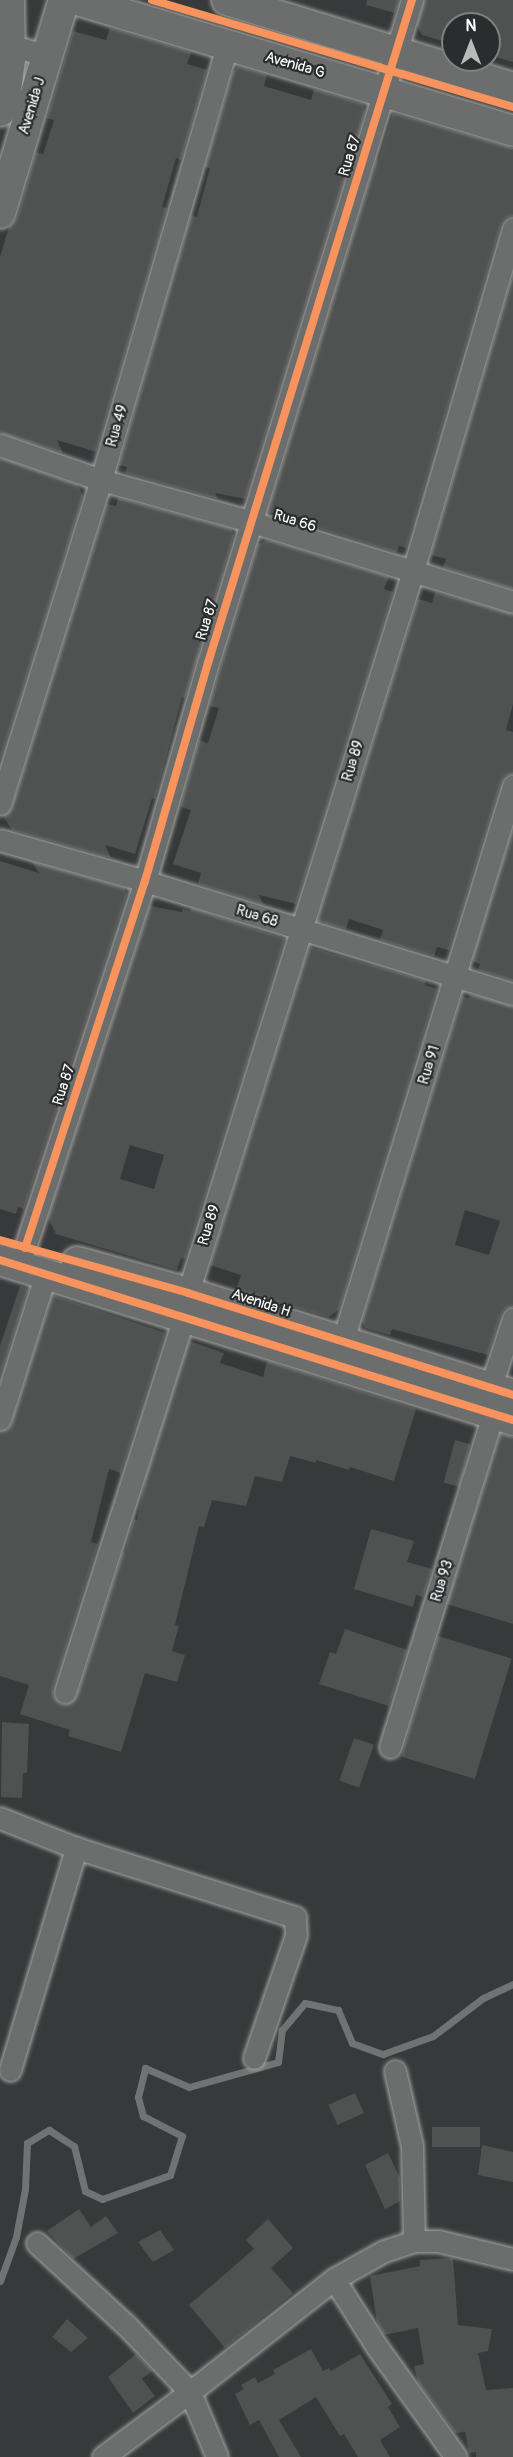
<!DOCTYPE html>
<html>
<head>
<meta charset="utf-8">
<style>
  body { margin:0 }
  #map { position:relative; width:513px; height:2457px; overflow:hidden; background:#38393a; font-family:Pangolin,sans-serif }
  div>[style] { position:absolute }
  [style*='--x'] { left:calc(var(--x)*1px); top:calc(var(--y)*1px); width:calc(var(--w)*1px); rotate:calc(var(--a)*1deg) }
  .stream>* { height:7px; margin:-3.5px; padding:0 3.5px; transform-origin:3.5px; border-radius:3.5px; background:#707273 }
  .building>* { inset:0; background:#505151; transform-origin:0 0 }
  .roads { filter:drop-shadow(0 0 2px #a5a6a6) drop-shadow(0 0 2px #a5a6a6) }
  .street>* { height:21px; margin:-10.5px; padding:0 10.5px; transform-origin:10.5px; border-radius:10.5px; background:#6c6d6d }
  .secondary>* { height:30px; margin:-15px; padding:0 15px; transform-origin:15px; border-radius:15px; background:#6c6d6d }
  .cycleway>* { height:8px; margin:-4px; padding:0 4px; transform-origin:4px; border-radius:4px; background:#f8935d }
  span { translate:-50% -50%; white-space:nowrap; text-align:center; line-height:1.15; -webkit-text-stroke:4.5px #2a2d2e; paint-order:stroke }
  .street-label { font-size:15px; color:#fff }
  .north { position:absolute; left:441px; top:12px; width:60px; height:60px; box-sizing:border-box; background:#2a2d2e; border:2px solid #7f8182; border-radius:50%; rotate:0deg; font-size:16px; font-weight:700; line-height:24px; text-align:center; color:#fff }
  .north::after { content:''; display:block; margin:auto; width:21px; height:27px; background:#b9baba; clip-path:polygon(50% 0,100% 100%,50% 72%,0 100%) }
</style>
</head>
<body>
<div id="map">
  <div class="stream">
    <i style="--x:0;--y:2281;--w:47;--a:-70"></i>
    <i style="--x:16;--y:2237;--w:49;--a:-79.4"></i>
    <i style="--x:25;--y:2189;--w:46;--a:-87.5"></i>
    <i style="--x:27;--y:2143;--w:26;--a:-31"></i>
    <i style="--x:49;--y:2130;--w:30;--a:33"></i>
    <i style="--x:74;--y:2146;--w:46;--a:76.3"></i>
    <i style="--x:85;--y:2191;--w:19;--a:25"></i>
    <i style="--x:102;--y:2199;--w:72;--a:-19.4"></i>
    <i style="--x:170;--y:2175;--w:41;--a:-72.9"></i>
    <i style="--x:182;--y:2136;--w:44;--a:-152.9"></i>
    <i style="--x:143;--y:2116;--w:20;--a:-105"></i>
    <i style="--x:138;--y:2097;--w:30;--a:-76"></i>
    <i style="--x:145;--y:2068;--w:48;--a:23.4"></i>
    <i style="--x:189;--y:2087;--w:92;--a:-15.7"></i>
    <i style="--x:278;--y:2062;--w:32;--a:-83"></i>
    <i style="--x:282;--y:2030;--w:35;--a:-50"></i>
    <i style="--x:305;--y:2003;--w:34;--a:12"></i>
    <i style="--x:338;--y:2010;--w:36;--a:67"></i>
    <i style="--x:352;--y:2043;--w:33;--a:20"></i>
    <i style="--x:383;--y:2054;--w:53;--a:-19.8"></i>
    <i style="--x:433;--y:2036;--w:63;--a:-37.2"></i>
    <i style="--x:483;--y:1998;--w:33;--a:-25"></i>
  </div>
  <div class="building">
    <i style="clip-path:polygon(367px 0,399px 0,395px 13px,366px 5px)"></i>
    <i style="clip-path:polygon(424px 0,513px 0,513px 62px,489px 55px,489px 24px,453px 24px,453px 44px,422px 35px,417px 26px)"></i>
    <i style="clip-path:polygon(110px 28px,191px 52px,187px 64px,207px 70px,181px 160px,176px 158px,162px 207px,167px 208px,96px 452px,57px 440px,63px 453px,0 433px,0 257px,9px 227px,17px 218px,36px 152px,43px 154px,54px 120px,47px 118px,73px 31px,106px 40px)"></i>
    <i style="clip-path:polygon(238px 66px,267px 75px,264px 86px,311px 100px,314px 89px,363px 104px,365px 111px,245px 499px,215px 493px,218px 499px,125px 473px,127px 467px,119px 465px,191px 215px,197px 217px,210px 168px,205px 167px,233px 72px)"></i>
    <i style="clip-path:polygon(393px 113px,513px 148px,513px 216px,505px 218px,501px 224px,406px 548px,399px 546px,397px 553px,268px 512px,377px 157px,378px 162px)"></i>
    <i style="clip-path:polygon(513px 274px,513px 589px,443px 567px,446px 559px,431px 555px)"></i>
    <i style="clip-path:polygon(0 458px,78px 485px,83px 496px,0 761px)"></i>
    <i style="clip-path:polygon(118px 498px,231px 529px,234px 535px,185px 698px,182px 697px,155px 799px,152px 798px,135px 854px,105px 845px,111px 858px,12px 830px,3px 816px,12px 808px,107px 504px,116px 506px)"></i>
    <i style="clip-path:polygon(267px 540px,389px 577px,384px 589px,393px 592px,296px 904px,259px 895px,263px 904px,198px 884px,201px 873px,173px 864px,191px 810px,180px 807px,199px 740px,208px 743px,219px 708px,209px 706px,258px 544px)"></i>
    <i style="clip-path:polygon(435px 592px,513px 614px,513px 704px,506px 730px,513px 732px,513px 774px,505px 776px,501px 782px,449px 950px,437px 947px,434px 956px,380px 940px,383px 930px,349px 919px,346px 929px,317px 921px,418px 599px,432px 603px)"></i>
    <i style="clip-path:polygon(513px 829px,513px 981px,478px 970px,480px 964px,472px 961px)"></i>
    <i style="clip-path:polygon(0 861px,39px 873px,32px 862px,124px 888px,127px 894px,24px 1209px,18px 1207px,16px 1214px,0 1209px)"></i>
    <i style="clip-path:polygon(evenodd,150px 906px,182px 912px,183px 909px,190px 911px,191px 908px,285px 939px,185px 1259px,181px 1258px,177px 1270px,56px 1234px,48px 1218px,150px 906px,130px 1145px,164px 1155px,154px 1189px,120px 1179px,130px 1145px)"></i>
    <i style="clip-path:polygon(309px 947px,426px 981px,425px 985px,437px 989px,339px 1310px,328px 1317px,236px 1290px,241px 1275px,210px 1265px)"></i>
    <i style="clip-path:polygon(evenodd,470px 994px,513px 1006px,513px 1307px,505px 1309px,501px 1314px,488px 1355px,392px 1329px,390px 1335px,365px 1328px,362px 1321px,462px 996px,469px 998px,470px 994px,465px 1210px,500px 1221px,489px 1255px,455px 1245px,465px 1210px)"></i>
    <i style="clip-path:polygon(20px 1286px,28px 1289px,0 1377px,0 1346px)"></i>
    <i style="clip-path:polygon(52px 1295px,165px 1333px,121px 1473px,109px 1469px,91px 1542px,98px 1544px,53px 1688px,53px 1695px,61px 1704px,68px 1704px,77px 1696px,123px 1552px,125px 1552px,134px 1519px,137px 1520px,145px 1480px,189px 1341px,224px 1353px,220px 1363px,263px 1377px,267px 1361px,416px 1409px,394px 1481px,350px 1467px,349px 1470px,316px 1460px,316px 1463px,290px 1456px,282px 1482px,255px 1476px,246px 1506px,212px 1500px,204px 1527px,199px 1526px,175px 1625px,179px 1626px,172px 1651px,185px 1655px,177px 1682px,145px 1673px,121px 1752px,68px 1736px,70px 1730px,20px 1714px,29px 1685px,0 1676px,0 1431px,8px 1429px,12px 1423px)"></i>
    <i style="clip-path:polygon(500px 1434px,513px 1437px,513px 1624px,447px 1604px)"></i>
    <i style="left:455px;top:1440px;width:16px;height:44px;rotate:15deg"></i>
    <i style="clip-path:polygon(371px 1529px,414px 1541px,407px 1562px,432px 1569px,423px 1597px,416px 1595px,413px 1607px,354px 1589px)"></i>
    <i style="clip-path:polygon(345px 1629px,407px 1650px,389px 1706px,319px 1684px,330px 1652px,336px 1654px)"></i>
    <i style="left:438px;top:1636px;width:77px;height:126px;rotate:17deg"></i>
    <i style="clip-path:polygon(2px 1722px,29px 1724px,27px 1773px,23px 1773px,22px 1798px,1px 1797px)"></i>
    <i style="left:354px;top:1738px;width:21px;height:45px;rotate:19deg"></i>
    <i style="left:355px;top:2093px;width:22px;height:29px;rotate:66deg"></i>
    <i style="left:432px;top:2127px;width:48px;height:20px"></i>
    <i style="clip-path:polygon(482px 2145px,513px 2152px,513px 2182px,478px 2175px)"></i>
    <i style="clip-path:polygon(388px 2153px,400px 2178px,400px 2201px,385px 2209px,365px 2165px)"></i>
    <i style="clip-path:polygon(79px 2209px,91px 2227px,106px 2216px,118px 2233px,73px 2259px,47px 2231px)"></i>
    <i style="clip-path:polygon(268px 2219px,293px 2248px,271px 2268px,293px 2293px,225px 2348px,189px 2305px,254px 2249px,246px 2240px)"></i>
    <i style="clip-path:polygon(160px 2230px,174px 2250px,153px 2262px,138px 2242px)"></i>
    <i style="clip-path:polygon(453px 2258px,458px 2325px,492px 2329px,488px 2351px,478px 2353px,486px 2390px,513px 2388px,513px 2457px,476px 2457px,476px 2452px,469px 2453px,465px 2432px,455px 2433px,418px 2382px,414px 2366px,424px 2364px,418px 2328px,384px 2335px,377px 2323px,370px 2276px,420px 2266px,420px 2260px)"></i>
    <i style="clip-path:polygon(67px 2319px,88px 2338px,71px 2352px,52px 2337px)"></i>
    <i style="clip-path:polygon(311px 2349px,323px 2371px,329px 2368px,331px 2371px,360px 2354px,392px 2404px,388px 2407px,400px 2427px,380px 2440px,390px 2457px,358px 2457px,344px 2434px,340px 2436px,316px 2397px,279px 2420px,301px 2457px,279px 2457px,259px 2420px,250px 2425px,235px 2394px,244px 2389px,241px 2385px,255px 2377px,258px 2383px,275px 2374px,273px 2370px)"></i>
    <i style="clip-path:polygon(136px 2354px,152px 2371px,142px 2379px,155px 2396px,133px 2413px,108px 2377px)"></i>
  </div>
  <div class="roads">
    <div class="street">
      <i style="--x:0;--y:42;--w:49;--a:16.6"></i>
      <i style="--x:0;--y:445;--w:107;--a:19.1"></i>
      <i style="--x:101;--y:480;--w:157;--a:15.5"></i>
      <i style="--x:252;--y:522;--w:273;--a:17"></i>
      <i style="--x:0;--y:804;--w:339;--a:-72.7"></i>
      <i style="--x:101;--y:480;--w:452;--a:-73.8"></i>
      <i style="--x:0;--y:840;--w:151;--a:15.8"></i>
      <i style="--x:145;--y:881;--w:385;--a:17.1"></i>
      <i style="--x:25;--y:1248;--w:386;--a:-71.9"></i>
      <i style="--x:145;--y:881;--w:227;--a:-73.9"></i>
      <i style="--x:208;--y:663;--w:694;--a:-72.9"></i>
      <i style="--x:188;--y:1293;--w:756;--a:-72.69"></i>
      <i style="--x:413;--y:571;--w:357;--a:-73.7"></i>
      <i style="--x:342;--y:1343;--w:583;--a:-72.93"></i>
      <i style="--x:490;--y:1389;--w:74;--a:-71.8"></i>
      <i style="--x:0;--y:1419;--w:153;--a:-72.5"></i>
      <i style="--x:65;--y:1692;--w:394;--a:-72.4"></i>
      <i style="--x:390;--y:1747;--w:349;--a:-72.8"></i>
      <i style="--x:0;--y:1818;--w:82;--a:21.5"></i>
      <i style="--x:76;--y:1848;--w:230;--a:17.5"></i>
      <i style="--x:295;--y:1917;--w:18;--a:87"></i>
      <i style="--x:296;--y:1935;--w:130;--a:108.9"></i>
      <i style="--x:10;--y:2070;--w:232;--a:-73.4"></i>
      <i style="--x:395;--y:2071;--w:77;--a:77.2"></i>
      <i style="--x:412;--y:2146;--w:95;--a:88.8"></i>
      <i style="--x:37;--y:2243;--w:121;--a:42.7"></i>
      <i style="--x:126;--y:2325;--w:93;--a:46.3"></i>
      <i style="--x:190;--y:2392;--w:70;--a:67.4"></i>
      <i style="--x:334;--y:2279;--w:80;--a:57.7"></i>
      <i style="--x:377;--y:2347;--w:135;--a:54.3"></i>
      <i style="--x:103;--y:2457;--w:109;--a:-36.8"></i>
      <i style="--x:190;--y:2392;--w:183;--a:-38.1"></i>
      <i style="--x:334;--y:2279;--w:57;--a:-29.2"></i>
      <i style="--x:384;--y:2251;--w:32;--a:-18"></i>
      <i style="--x:414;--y:2241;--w:24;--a:0"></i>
      <i style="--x:438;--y:2241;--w:77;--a:13.5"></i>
    </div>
    <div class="secondary">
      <i style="--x:77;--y:0;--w:455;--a:16.7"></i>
      <i style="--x:227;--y:0;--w:299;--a:17.1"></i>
      <i style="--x:0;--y:111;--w:21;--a:-73"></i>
      <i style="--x:6;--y:91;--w:32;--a:-83"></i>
      <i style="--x:10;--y:59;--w:59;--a:-91"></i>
      <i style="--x:0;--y:213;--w:222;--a:-73.3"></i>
      <i style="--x:0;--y:1260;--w:537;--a:17.32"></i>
      <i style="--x:77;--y:1262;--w:115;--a:15.6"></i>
      <i style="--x:188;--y:1293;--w:341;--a:17.4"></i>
    </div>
  </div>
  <div class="cycleway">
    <i style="--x:152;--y:0;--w:377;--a:16.5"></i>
    <i style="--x:0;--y:1240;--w:195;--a:15.7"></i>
    <i style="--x:188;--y:1293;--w:341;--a:17.4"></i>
    <i style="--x:25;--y:1248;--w:386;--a:-71.9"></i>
    <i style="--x:145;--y:881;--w:227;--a:-73.9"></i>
    <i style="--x:208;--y:663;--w:694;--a:-72.9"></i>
    <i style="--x:0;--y:1260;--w:537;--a:17.32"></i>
  </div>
  <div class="street-label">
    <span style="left:295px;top:65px;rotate:16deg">Avenida G</span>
    <span style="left:32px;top:106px;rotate:-73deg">Avenida J</span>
    <span style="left:350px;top:156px;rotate:-73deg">Rua 87</span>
    <span style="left:117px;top:426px;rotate:-74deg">Rua 49</span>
    <span style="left:295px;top:521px;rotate:17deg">Rua 66</span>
    <span style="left:207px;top:620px;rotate:-73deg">Rua 87</span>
    <span style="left:353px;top:761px;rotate:-73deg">Rua 89</span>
    <span style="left:257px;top:916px;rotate:17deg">Rua 68</span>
    <span style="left:429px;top:1065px;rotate:-73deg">Rua 91</span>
    <span style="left:64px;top:1085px;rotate:-72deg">Rua 87</span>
    <span style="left:209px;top:1225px;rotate:-73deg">Rua 89</span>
    <span style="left:261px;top:1303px;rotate:18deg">Avenida H</span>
    <span style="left:442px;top:1581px;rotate:-73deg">Rua 93</span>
  </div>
  <div class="north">N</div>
</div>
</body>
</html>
